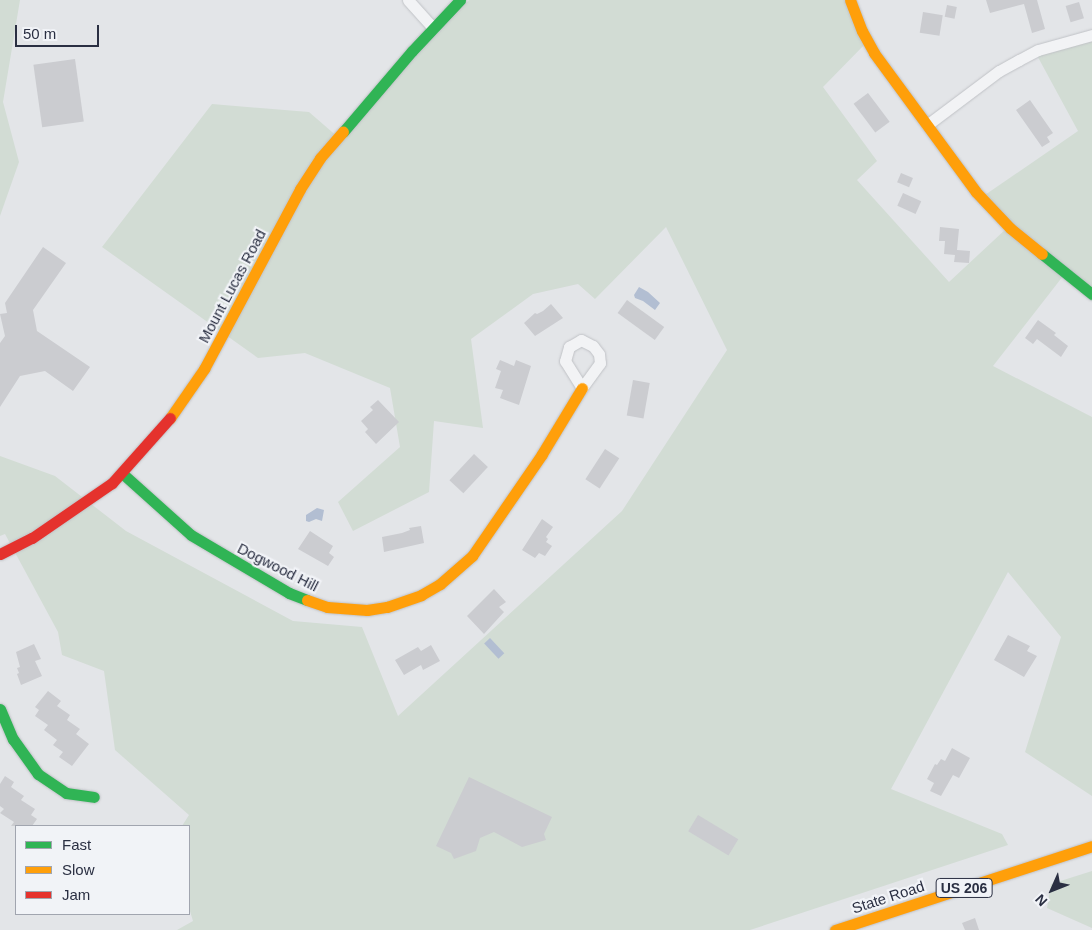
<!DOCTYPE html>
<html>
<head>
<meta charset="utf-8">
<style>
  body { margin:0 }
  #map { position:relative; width:1092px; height:930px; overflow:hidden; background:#e3e5e8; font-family:Arial,sans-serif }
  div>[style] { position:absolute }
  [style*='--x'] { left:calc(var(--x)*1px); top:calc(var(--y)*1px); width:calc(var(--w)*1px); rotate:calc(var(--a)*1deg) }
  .green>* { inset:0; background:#d2dcd4 }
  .water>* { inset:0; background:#b2bed2; transform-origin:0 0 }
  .building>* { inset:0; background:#cbccd0; transform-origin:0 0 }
  .roads { filter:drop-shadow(0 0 1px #c0c2c6) drop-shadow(0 0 1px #c0c2c6) }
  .street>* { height:11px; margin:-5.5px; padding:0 5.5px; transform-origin:5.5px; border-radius:5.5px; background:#f2f3f5 }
  .fast>* { height:11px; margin:-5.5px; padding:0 5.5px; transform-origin:5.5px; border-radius:5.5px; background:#30b455 }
  .slow>* { height:11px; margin:-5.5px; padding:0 5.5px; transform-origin:5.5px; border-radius:5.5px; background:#ff9f0a }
  .jam>* { height:11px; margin:-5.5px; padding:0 5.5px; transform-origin:5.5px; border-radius:5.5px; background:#e5322d }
  span { translate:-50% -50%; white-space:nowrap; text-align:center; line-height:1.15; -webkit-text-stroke:4.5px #f1f3f7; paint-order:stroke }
  .shield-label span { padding:1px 4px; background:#f1f3f7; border:1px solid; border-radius:4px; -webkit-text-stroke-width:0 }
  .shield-label { font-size:14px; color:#2a2f42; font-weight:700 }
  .street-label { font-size:15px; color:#2a2f42 }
  .legend { position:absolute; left:15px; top:825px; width:175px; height:90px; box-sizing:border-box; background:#f1f3f7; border:1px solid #a1a5af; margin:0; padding:6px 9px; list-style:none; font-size:15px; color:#2a2f42 }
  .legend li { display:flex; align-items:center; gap:10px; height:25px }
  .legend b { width:25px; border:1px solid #a1a5af }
  .north { position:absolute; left:1027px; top:865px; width:50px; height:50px; -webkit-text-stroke:4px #f1f3f7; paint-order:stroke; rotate:226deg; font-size:14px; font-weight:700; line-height:20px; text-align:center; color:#2a2f42 }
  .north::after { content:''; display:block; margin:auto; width:18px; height:22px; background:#2a2f42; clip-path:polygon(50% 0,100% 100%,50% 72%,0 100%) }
  .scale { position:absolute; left:15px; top:25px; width:84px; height:22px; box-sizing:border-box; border:2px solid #2a2f42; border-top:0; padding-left:6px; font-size:15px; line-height:18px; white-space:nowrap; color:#2a2f42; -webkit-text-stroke:4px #f1f3f7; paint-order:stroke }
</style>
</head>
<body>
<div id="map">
  <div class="green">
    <i style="clip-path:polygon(0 0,20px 0,3px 102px,19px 162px,0 216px)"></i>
    <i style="clip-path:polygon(469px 0,857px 0,867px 42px,823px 87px,877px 161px,857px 180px,949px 282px,1007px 228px,982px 197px,1078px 131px,1033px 48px,1092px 31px,1092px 290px,1067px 271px,993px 366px,1092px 417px,1092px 796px,1025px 752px,1061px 637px,1008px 572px,891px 789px,1002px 834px,1008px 845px,750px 930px,177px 930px,193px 921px,189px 908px,189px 826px,182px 826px,189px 815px,115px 750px,104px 671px,62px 655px,58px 632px,5px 534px,0 536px,0 456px,55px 476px,126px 531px,293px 621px,362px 627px,398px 716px,622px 511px,727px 350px,666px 227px,595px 299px,578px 284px,533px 294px,471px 339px,483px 428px,434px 421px,429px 492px,353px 531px,338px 502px,400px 447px,390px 388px,305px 353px,258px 358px,102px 247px,212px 104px,309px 112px,339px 138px)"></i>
    <i style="clip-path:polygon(1092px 871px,1092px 928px,1047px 908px,1051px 884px)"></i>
  </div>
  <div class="water">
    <i style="clip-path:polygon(639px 287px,648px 292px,660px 303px,655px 310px,643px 301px,635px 298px,634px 295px)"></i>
    <i style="clip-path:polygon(317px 508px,324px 510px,322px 521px,316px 519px,309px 522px,306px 521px,306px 515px)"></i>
    <i style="left:490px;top:638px;width:21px;height:8px;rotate:47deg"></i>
  </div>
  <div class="building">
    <i style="clip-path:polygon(986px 0,1037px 0,1045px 29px,1032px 33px,1024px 4px,990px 13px)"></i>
    <i style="left:1079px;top:2px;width:17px;height:14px;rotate:73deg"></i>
    <i style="left:947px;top:5px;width:10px;height:12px;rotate:11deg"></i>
    <i style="left:923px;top:12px;width:20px;height:21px;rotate:9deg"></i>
    <i style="left:75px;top:59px;width:63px;height:42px;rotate:82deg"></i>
    <i style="left:868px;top:93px;width:36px;height:18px;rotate:53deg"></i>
    <i style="clip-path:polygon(1030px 100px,1053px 133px,1047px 137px,1050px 142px,1042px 147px,1016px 110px)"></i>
    <i style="left:901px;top:173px;width:13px;height:10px;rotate:23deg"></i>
    <i style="left:903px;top:193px;width:20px;height:14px;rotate:24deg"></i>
    <i style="clip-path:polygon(940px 227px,959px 229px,957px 250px,970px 251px,969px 263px,954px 262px,955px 255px,944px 254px,945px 241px,939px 241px)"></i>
    <i style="clip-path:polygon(43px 247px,66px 263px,33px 310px,37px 331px,90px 367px,73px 391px,45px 371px,20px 376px,0 407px,0 343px,5px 336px,0 314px,7px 313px,5px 303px)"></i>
    <i style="left:627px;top:300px;width:46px;height:16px;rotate:36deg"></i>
    <i style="clip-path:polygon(551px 304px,563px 318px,535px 336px,524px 323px,535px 313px,537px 314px,543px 311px)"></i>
    <i style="clip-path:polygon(1038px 320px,1056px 333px,1054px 335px,1068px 346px,1061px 357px,1037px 339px,1033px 344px,1025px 338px)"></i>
    <i style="clip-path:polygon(500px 360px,514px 366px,516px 360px,531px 366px,519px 405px,500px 398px,503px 390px,495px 388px,501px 371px,496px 369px)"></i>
    <i style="left:633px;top:380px;width:17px;height:36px;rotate:10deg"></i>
    <i style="clip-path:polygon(378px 400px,399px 422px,376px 444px,365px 432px,368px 429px,361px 421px,373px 410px,370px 407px)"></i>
    <i style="left:605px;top:449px;width:17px;height:36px;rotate:33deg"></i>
    <i style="left:474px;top:454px;width:19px;height:36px;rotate:43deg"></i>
    <i style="clip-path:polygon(542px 519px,553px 527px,546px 537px,548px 539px,546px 542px,552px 546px,545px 556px,539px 553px,535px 558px,522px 550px)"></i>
    <i style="clip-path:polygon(421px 526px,424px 543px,384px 552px,382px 537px,402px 533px,410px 530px,409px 528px)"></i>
    <i style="clip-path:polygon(310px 531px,333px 546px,329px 553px,334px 557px,328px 566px,298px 549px)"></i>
    <i style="clip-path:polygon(494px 589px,506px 602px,499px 607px,504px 612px,484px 634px,467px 616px)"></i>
    <i style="clip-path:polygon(1008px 635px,1030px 646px,1027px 651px,1037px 656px,1024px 677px,994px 660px)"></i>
    <i style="clip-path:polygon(34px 644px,41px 659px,35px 661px,42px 676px,21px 685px,17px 674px,19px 673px,17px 668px,20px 667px,16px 652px)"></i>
    <i style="clip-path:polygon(431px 645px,440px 661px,423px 670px,421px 665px,404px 675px,395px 660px,418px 647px,421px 651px)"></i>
    <i style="clip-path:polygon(48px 691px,61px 701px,57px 706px,70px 715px,67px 720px,80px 729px,76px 734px,89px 744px,72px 766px,59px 757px,63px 752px,53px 745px,57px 740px,44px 730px,48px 725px,35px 716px,39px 710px,35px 707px)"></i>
    <i style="clip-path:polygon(952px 748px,970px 758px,959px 778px,953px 775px,941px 796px,930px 791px,934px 783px,927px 779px,935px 764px,937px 765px,941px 759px,945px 761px)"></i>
    <i style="clip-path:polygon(5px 776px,14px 782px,11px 787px,24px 796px,21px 800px,35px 809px,31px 815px,37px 819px,32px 826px,11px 826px,14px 822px,0 813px,4px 809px,0 806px,0 784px)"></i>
    <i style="clip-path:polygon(469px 777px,552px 817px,544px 834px,546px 840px,522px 847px,494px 832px,480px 838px,476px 851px,454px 859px,451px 853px,436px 846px)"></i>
    <i style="left:698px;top:815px;width:47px;height:19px;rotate:31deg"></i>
    <i style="clip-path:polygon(975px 918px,979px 930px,965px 930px,962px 923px)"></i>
  </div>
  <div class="roads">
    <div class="street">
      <i style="--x:408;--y:0;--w:38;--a:48"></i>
      <i style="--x:927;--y:125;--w:90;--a:-36.9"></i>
      <i style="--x:999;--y:71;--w:23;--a:-29"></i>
      <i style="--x:1019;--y:60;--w:21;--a:-28"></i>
      <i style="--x:1038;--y:50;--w:56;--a:-15.5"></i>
      <i style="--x:581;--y:340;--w:13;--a:27"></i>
      <i style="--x:593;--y:346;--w:10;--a:53"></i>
      <i style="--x:599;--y:354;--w:9;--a:84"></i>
      <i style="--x:600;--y:363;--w:31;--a:126"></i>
      <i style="--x:582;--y:388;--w:32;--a:-122"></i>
      <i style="--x:565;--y:361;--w:15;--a:-74"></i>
      <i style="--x:569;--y:347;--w:14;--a:-30"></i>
    </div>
    <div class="fast">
      <i style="--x:343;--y:132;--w:106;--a:-49.6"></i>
      <i style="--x:412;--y:51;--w:70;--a:-46.7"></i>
      <i style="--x:1042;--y:254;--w:64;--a:38.7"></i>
      <i style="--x:123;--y:474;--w:91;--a:41.9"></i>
      <i style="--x:191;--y:535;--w:114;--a:30.6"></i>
      <i style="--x:289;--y:593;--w:19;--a:21"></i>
      <i style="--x:0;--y:709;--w:33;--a:67"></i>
      <i style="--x:13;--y:739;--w:43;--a:54.5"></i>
      <i style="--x:38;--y:774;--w:34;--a:34"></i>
      <i style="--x:66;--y:793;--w:28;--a:8"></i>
    </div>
    <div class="slow">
      <i style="--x:850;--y:0;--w:33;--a:69"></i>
      <i style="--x:862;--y:31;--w:25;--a:61"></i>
      <i style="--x:874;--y:53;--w:172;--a:53.7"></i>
      <i style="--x:976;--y:192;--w:50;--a:46.6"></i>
      <i style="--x:1010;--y:228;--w:41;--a:39.1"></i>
      <i style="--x:170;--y:418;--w:60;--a:-55.2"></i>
      <i style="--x:204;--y:369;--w:204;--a:-61.9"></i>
      <i style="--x:300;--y:189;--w:37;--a:-57"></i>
      <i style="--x:320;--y:158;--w:35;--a:-49"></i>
      <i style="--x:307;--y:600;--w:21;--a:19"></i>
      <i style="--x:327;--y:607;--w:40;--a:4.3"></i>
      <i style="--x:367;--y:610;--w:20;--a:-9"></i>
      <i style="--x:387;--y:607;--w:36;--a:-19"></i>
      <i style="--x:421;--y:595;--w:22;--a:-30"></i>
      <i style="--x:440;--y:584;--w:43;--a:-41.2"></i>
      <i style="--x:472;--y:556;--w:124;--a:-55.5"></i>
      <i style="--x:542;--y:454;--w:77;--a:-58.8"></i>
      <i style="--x:835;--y:930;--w:270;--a:-18.1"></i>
    </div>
    <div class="jam">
      <i style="--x:0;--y:554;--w:36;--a:-27"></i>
      <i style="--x:32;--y:538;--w:97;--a:-34.5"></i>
      <i style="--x:112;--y:483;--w:87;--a:-48.3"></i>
    </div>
  </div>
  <div class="shield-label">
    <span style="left:964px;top:888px">US 206</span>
  </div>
  <div class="street-label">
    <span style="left:232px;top:286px;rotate:-62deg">Mount Lucas Road</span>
    <span style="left:278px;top:567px;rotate:27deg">Dogwood Hill</span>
    <span style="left:888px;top:897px;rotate:-18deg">State Road</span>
  </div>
  <ul class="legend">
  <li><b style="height:6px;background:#30b455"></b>Fast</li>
  <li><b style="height:6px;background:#ff9f0a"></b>Slow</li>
  <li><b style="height:6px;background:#e5322d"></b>Jam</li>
  </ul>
  <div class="north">N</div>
  <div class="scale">50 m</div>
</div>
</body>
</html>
